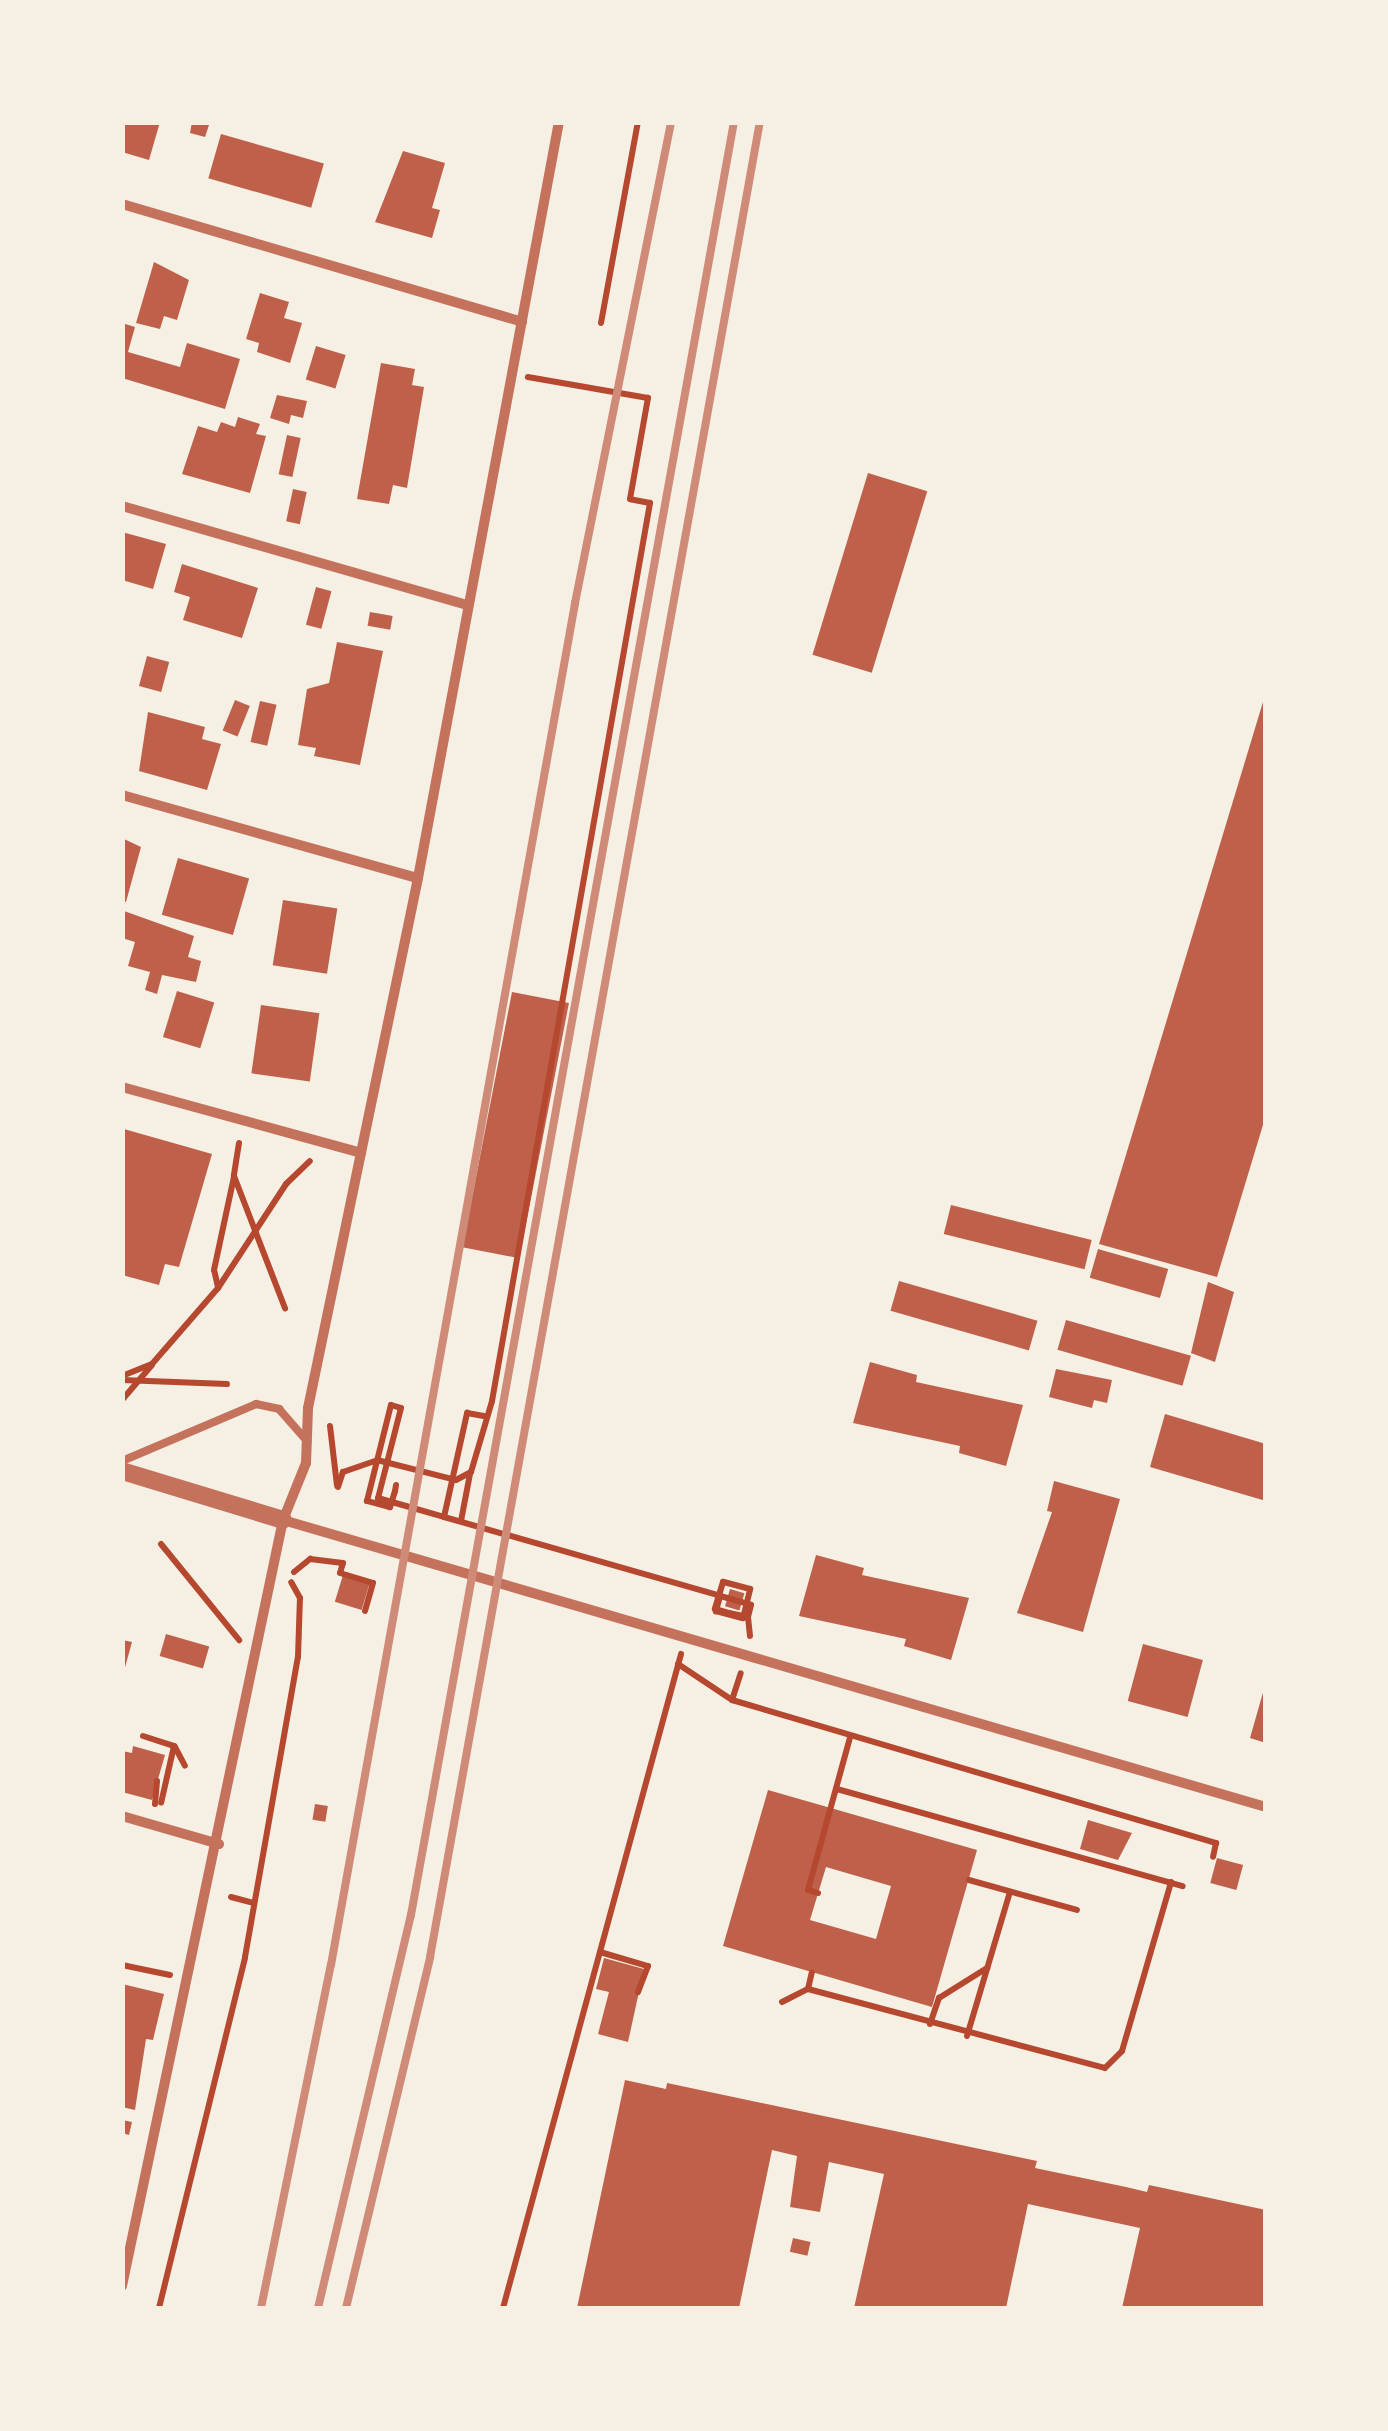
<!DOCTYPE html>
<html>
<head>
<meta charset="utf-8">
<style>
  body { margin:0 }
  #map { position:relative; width:1388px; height:2431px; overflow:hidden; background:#f6efe4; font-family:Helvetica,sans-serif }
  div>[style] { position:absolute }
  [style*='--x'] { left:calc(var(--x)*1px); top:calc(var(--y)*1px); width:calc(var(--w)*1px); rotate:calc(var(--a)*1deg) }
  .building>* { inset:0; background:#bf614a; transform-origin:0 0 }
  .path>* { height:6px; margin:-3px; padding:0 3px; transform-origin:3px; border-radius:3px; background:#b5482f }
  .service>* { height:8px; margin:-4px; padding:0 4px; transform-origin:4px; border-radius:4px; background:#c5725c }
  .minor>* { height:10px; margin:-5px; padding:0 5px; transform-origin:5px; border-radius:5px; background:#c5725c }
  .tertiary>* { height:18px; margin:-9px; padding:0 9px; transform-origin:9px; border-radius:9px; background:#c5725c }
  .rail>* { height:8px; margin:-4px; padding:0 4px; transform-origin:4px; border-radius:4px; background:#cf8b77 }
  span { translate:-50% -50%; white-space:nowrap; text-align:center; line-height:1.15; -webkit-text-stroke:10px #f6efe4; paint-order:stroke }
  .frame { position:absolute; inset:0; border:125px solid #f6efe4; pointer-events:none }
</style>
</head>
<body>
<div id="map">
  <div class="building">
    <i style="clip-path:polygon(122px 122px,160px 122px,149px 160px,122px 152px)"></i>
    <i style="clip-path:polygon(192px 122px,210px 122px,205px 137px,190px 133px)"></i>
    <i style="left:221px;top:134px;width:107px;height:46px;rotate:16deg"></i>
    <i style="clip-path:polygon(403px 151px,445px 163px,432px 208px,440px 210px,432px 238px,375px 222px)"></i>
    <i style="clip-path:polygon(154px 262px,189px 280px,177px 320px,164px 316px,160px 329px,136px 323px)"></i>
    <i style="clip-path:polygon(260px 293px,289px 302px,284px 318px,302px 323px,290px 363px,257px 352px,259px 343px,246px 339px)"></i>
    <i style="clip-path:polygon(122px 323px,135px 327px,128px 352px,180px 367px,187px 343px,240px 359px,225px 409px,122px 378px)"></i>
    <i style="left:316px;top:346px;width:31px;height:35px;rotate:17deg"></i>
    <i style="clip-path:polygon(381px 363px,415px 369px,412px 385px,424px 387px,407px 488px,393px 485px,389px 504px,357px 499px)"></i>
    <i style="clip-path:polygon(277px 395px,307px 401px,303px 418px,291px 415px,289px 424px,270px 418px)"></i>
    <i style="clip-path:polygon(238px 417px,260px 424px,256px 434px,266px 436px,250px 493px,182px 474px,198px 426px,217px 432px,221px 422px,235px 427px)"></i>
    <i style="left:287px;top:435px;width:14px;height:40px;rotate:12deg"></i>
    <i style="left:868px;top:473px;width:62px;height:190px;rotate:17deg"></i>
    <i style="left:293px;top:489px;width:14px;height:33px;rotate:12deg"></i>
    <i style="clip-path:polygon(122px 532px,166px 544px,153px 589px,122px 580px)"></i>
    <i style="clip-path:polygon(182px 564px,258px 588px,242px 638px,183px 620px,190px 597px,174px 592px)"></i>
    <i style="left:316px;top:587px;width:16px;height:39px;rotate:15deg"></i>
    <i style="left:370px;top:612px;width:23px;height:14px;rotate:10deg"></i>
    <i style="clip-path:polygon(337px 642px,383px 651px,360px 765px,314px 756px,316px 748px,298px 745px,307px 689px,329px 683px)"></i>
    <i style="left:147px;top:656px;width:23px;height:31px;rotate:15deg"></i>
    <i style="clip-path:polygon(1266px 692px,1266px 1115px,1217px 1277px,1099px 1244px)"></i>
    <i style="left:235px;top:700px;width:16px;height:33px;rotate:22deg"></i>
    <i style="left:260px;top:701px;width:17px;height:42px;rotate:13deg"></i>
    <i style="clip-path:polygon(148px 712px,205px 727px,202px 739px,221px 744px,207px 790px,139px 771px)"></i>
    <i style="clip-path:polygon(122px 838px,141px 847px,126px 902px,122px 901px)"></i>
    <i style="left:178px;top:858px;width:74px;height:59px;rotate:16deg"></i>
    <i style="left:283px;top:900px;width:55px;height:66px;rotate:9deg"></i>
    <i style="clip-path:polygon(124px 911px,194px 936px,188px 957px,201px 961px,196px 982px,162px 975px,157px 994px,145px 990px,150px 972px,128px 966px,135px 942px,122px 938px)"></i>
    <i style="left:177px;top:991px;width:39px;height:48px;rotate:17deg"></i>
    <i style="left:512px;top:992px;width:58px;height:260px;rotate:11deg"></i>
    <i style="left:261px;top:1005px;width:59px;height:69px;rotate:8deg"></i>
    <i style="clip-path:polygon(124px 1129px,212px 1154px,179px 1267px,165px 1264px,159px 1285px,122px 1275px)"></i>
    <i style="left:951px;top:1205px;width:145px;height:30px;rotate:14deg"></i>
    <i style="left:1098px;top:1249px;width:73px;height:30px;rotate:16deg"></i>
    <i style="left:899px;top:1281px;width:144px;height:31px;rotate:16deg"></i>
    <i style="clip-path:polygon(1208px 1282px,1234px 1292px,1215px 1362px,1191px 1353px)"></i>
    <i style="left:1066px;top:1320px;width:130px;height:31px;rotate:16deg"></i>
    <i style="clip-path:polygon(870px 1362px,917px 1375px,916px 1382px,1023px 1405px,1006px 1466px,959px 1453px,960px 1446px,853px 1423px)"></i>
    <i style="clip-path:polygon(1056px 1369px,1112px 1380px,1107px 1403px,1094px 1400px,1092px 1408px,1049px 1397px)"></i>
    <i style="clip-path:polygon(1165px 1414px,1266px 1444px,1266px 1501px,1150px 1467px)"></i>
    <i style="clip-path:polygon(1054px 1481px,1120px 1499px,1083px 1632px,1017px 1613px,1052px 1512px,1047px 1511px)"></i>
    <i style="clip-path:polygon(816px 1555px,864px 1568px,862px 1575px,969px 1598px,951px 1660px,904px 1646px,906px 1639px,799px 1616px)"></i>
    <i style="left:343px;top:1575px;width:28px;height:28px;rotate:17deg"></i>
    <i style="left:730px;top:1589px;width:15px;height:18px;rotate:16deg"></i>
    <i style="left:166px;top:1634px;width:45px;height:23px;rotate:16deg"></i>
    <i style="clip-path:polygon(122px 1640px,132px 1642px,124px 1671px,122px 1671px)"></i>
    <i style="left:1143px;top:1644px;width:62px;height:59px;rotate:15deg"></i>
    <i style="clip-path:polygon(1264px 1689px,1266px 1689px,1266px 1743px,1250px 1738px)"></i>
    <i style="clip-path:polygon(133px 1746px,165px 1755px,152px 1800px,122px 1792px,122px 1751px,132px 1753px)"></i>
    <i style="clip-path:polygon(evenodd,768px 1790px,977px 1850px,932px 2007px,723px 1946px,768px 1790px,826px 1867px,891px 1886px,876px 1939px,810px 1920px,826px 1867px)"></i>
    <i style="left:315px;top:1804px;width:13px;height:16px;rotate:9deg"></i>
    <i style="clip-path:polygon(1088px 1820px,1132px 1833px,1118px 1860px,1080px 1849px)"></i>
    <i style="left:1217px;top:1858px;width:27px;height:26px;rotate:15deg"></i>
    <i style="clip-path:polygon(604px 1958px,644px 1969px,628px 2042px,598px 2034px,609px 1992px,596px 1989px)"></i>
    <i style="clip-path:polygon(122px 1984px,164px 1994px,153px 2040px,146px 2039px,135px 2110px,122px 2107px)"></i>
    <i style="clip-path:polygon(625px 2080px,666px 2089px,667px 2083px,1037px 2161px,1035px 2168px,1126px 2187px,1147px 2192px,1149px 2185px,1266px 2210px,1266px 2308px,1122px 2308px,1140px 2228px,1028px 2204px,1006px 2308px,854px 2308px,884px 2174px,829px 2162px,820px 2212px,790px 2207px,797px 2156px,772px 2150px,739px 2308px,577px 2308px)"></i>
    <i style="clip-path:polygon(122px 2120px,132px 2122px,129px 2135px,122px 2133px)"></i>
    <i style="left:793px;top:2238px;width:18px;height:14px;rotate:13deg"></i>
  </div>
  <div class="path">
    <i style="--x:601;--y:323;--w:204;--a:-79.6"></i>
    <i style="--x:239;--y:1143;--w:33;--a:99"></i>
    <i style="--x:234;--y:1176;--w:142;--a:68.9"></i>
    <i style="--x:218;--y:1287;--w:17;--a:-103"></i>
    <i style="--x:214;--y:1270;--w:95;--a:-77.9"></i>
    <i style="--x:122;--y:1376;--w:32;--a:-22"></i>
    <i style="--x:152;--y:1364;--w:101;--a:-49"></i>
    <i style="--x:218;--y:1288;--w:124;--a:-56.8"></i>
    <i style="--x:286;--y:1184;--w:33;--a:-44"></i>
    <i style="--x:122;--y:1380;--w:105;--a:2.2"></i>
    <i style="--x:122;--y:1400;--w:46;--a:-49.4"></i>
    <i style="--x:330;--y:1426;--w:60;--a:83.3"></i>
    <i style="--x:396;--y:1485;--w:6;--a:99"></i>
    <i style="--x:395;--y:1491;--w:17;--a:107"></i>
    <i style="--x:390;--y:1507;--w:24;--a:-165"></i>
    <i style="--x:367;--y:1501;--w:99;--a:-76"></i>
    <i style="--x:391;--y:1405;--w:10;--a:17"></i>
    <i style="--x:401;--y:1408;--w:93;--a:104.3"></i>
    <i style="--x:378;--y:1498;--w:15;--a:16"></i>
    <i style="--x:392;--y:1502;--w:54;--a:16.1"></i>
    <i style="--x:444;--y:1517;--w:284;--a:15.9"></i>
    <i style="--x:717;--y:1595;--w:35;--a:16"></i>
    <i style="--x:751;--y:1605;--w:12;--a:104"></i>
    <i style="--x:338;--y:1487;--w:16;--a:-72"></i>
    <i style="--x:343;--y:1472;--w:36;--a:-19"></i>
    <i style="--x:377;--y:1460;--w:81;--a:14.2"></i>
    <i style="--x:456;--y:1480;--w:17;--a:-28"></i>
    <i style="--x:471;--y:1472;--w:74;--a:-73.5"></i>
    <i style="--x:492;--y:1401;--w:912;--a:-80.02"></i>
    <i style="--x:650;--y:503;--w:20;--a:-169"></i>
    <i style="--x:630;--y:499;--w:103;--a:-79.9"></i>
    <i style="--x:648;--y:398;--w:122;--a:-170.1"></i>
    <i style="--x:444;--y:1517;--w:107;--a:-77.5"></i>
    <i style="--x:467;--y:1413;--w:17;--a:10"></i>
    <i style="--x:461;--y:1521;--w:48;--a:-79.2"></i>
    <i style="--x:161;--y:1544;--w:124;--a:50.9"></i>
    <i style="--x:294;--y:1572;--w:21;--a:-39"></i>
    <i style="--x:310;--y:1559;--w:33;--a:7"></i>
    <i style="--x:343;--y:1563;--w:10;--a:107"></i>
    <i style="--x:340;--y:1573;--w:34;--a:17"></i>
    <i style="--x:373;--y:1583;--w:29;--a:106"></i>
    <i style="--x:720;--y:1596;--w:16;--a:105"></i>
    <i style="--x:716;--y:1611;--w:28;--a:15"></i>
    <i style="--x:743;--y:1618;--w:30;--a:-76"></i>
    <i style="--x:750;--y:1589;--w:28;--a:-165"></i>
    <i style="--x:723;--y:1582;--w:28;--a:107"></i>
    <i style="--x:715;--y:1609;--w:15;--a:16"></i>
    <i style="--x:729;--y:1613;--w:19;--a:12"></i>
    <i style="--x:748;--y:1617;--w:19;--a:84"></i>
    <i style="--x:678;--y:1664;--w:65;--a:33.7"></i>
    <i style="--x:732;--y:1700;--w:505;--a:16.46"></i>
    <i style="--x:1216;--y:1843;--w:14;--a:102"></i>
    <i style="--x:732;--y:1700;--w:28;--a:-72"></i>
    <i style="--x:143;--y:1736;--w:33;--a:18"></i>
    <i style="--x:174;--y:1746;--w:58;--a:102.8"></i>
    <i style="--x:175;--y:1747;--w:21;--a:62"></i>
    <i style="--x:837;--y:1789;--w:359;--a:15.7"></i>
    <i style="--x:155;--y:1804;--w:23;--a:-85"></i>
    <i style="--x:969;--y:1880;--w:112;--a:15.5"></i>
    <i style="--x:818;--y:1893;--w:10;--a:-163"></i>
    <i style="--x:808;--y:1890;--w:159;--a:-74.6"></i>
    <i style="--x:231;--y:1897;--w:23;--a:15"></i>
    <i style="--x:600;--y:1952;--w:50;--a:16.3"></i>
    <i style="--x:648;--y:1966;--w:28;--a:111"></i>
    <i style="--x:122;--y:1965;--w:49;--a:11.8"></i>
    <i style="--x:808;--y:1989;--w:17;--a:-77"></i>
    <i style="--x:782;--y:2002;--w:29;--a:-27"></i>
    <i style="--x:808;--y:1989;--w:307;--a:14.9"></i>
    <i style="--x:1105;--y:2068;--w:24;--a:-45"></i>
    <i style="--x:1122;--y:2051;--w:176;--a:-73.8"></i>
    <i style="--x:930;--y:2024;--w:28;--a:-71"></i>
    <i style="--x:939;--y:1998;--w:57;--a:-32"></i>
    <i style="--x:967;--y:2036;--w:150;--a:-73.4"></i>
    <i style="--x:159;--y:2308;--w:361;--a:-76.2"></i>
    <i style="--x:245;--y:1957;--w:305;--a:-80"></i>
    <i style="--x:298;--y:1657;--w:59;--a:-88.1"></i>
    <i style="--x:300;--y:1598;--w:18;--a:-119"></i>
    <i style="--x:503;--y:2308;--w:678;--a:-74.77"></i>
  </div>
  <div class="service">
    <i style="--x:122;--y:1461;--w:146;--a:-23"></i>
    <i style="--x:256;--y:1404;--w:24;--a:12"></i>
    <i style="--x:279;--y:1409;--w:43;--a:48.8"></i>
  </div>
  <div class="minor">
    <i style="--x:122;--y:204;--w:417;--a:16.4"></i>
    <i style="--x:122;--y:506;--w:360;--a:16"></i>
    <i style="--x:122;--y:795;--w:307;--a:15.7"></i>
    <i style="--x:122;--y:1087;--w:248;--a:15.4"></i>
    <i style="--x:283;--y:1520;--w:1024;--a:16.28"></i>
    <i style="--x:122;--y:1816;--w:101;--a:16.1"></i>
    <i style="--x:122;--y:2286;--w:783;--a:-78.13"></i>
    <i style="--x:283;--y:1520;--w:61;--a:-68"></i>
    <i style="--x:306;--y:1463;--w:55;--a:-87.9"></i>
    <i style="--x:308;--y:1408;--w:541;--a:-78.27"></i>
    <i style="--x:418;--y:878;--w:769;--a:-79.44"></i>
  </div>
  <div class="tertiary">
    <i style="--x:122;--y:1471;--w:168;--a:16.9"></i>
  </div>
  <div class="rail">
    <i style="--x:261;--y:2308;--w:350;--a:-78.5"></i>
    <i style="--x:331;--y:1965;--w:1384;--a:-79.84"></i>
    <i style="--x:575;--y:603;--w:490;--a:-78.7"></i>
    <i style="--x:318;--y:2308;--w:404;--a:-76.7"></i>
    <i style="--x:411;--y:1915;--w:1822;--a:-79.79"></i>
    <i style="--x:346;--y:2308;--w:361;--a:-76.5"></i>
    <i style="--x:430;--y:1957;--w:1864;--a:-79.81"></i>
  </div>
  <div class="frame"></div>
</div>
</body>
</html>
